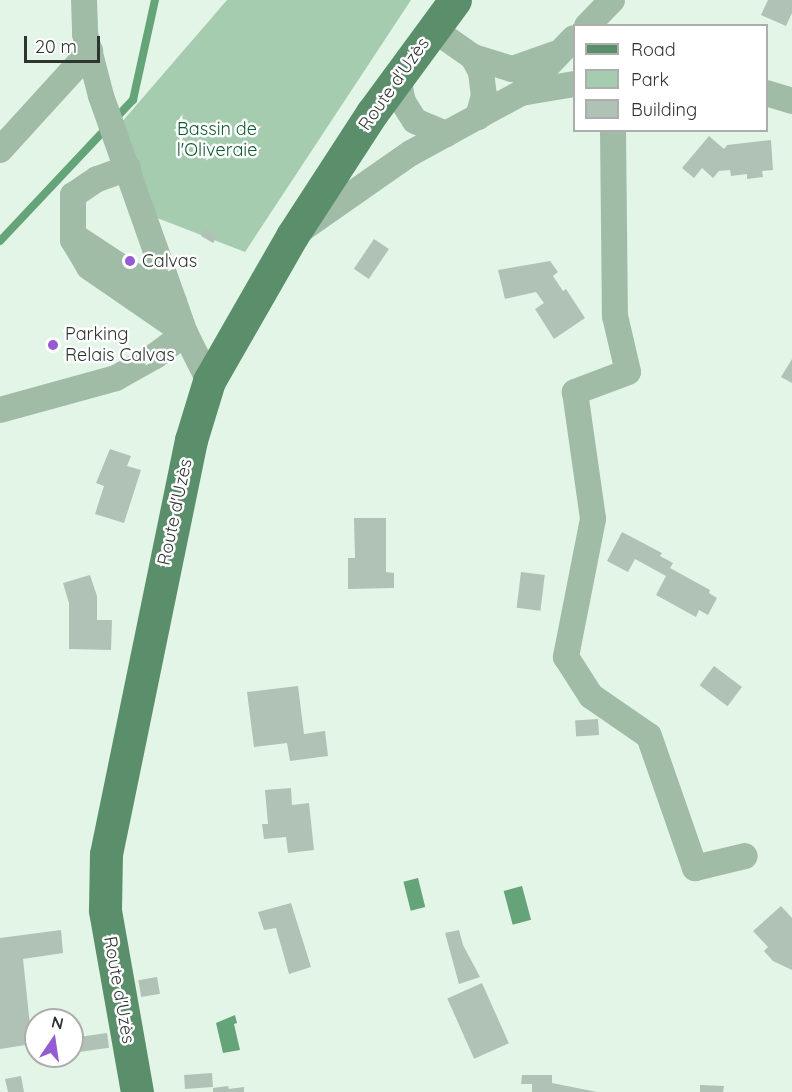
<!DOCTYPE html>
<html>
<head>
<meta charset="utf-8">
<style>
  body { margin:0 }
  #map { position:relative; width:792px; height:1092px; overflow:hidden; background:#e3f5e7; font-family:Quicksand,sans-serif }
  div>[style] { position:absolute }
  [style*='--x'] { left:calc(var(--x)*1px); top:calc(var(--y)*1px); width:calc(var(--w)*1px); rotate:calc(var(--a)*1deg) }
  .green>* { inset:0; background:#a6ccb0 }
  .water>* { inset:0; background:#65a479; transform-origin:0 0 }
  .stream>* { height:8px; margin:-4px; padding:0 4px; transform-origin:4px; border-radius:4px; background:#65a479 }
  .building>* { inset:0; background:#b0c2b5; transform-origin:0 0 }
  .minor>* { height:26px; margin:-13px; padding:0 13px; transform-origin:13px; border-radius:13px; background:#a0bca7 }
  .major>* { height:33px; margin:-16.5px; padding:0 16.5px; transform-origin:16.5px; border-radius:16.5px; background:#5b8f6b }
  .dots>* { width:16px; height:16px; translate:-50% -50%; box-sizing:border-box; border:3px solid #fff; border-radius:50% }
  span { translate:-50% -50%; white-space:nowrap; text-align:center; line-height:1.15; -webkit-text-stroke:5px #fff; paint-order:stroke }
  .street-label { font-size:18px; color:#2e3530 }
  .park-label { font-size:18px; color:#115b32 }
  .poi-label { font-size:18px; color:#2e3530 }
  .left { translate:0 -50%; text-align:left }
  .legend { position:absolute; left:573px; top:24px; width:195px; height:108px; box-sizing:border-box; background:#fff; border:2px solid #abaeac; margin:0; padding:8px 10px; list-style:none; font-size:18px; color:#2e3530 }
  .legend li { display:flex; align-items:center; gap:12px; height:30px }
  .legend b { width:30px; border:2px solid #abaeac }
  .north { position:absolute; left:24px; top:1008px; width:60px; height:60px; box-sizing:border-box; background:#fff; border:2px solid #abaeac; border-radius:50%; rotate:13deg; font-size:16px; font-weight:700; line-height:24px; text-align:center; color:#2e3530 }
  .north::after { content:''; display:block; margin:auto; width:21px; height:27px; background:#945bd3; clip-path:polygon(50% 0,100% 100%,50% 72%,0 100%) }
  .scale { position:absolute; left:24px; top:36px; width:76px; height:27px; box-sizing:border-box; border:3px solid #2e3530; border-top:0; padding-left:8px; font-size:18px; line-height:21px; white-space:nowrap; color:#2e3530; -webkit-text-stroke:4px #fff; paint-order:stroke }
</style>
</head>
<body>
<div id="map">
  <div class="green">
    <i style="clip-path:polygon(227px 0,411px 0,245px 252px,152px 216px,121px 123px)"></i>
  </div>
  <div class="water">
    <i style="left:418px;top:878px;width:30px;height:15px;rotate:76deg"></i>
    <i style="left:522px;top:886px;width:35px;height:19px;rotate:75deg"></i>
    <i style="clip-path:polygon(235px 1015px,237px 1023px,234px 1024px,240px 1050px,223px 1053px,216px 1023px)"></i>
  </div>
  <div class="stream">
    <i style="--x:0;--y:241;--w:194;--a:-46.7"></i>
    <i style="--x:133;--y:100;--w:102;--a:-77.6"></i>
  </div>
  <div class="building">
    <i style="clip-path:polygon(768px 0,792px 0,792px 13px,786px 26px,761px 15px)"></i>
    <i style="clip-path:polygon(709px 136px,724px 149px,727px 145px,771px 140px,773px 170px,762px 171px,763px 177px,747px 179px,747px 174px,731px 176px,730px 170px,719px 171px,713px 178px,702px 168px,694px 178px,682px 168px)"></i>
    <i style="left:205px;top:229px;width:14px;height:8px;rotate:30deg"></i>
    <i style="left:374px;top:239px;width:18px;height:36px;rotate:34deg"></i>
    <i style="clip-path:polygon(550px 261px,558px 272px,553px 276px,563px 291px,566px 289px,585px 318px,554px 339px,535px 309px,544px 303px,536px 292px,505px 299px,498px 270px)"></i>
    <i style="clip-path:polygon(792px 359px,792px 383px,781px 377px)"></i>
    <i style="clip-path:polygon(110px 449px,131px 456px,127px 466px,141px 470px,124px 523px,95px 514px,104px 486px,96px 483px)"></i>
    <i style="clip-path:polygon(354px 518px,386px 518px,386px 572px,394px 573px,394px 588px,348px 589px,348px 558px,355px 558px)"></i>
    <i style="clip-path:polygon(622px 532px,662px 553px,660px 556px,673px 563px,670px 568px,710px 590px,709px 593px,717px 598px,708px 615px,699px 610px,696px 617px,656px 595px,666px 576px,635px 559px,628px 572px,607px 561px)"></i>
    <i style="left:521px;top:572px;width:24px;height:36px;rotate:7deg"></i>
    <i style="clip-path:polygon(90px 575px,97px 596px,97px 620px,112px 620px,111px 650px,69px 649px,69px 603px,63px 583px)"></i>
    <i style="left:714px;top:666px;width:35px;height:24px;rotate:37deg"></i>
    <i style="clip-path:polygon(298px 686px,304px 734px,325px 731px,328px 756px,290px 761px,287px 743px,254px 747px,247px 692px)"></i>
    <i style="left:598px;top:719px;width:16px;height:23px;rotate:86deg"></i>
    <i style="clip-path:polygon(291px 788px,292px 805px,309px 803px,314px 850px,288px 853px,286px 837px,264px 839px,262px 824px,268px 824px,265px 790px)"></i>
    <i style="clip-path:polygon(291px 903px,311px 967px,289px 974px,276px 928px,264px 930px,258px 912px)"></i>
    <i style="clip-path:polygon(781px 906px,792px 918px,792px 970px,773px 961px,764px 951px,768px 947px,753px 931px)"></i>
    <i style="clip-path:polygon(61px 930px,63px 953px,23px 959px,32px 1044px,0 1049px,0 938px)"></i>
    <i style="clip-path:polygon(459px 930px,463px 945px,480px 977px,459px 984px,445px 933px)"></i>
    <i style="left:157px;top:977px;width:17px;height:19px;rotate:80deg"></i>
    <i style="left:482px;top:983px;width:66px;height:38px;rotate:66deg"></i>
    <i style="left:107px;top:1033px;width:15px;height:34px;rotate:82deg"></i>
    <i style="left:212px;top:1073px;width:14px;height:28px;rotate:86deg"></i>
    <i style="clip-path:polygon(522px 1075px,552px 1075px,552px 1083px,597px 1092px,532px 1092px,532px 1084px,521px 1084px)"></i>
    <i style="clip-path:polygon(21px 1076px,24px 1092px,8px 1092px,5px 1079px)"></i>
    <i style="clip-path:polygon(700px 1085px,724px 1086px,723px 1092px,700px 1092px)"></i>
    <i style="clip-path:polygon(228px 1086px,229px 1089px,244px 1087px,244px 1092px,213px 1092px,213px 1088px)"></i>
  </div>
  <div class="minor">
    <i style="--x:84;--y:0;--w:34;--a:88"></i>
    <i style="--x:85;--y:34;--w:64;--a:75.5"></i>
    <i style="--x:101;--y:96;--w:251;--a:70.5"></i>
    <i style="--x:185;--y:333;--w:54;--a:63.4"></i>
    <i style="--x:587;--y:26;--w:36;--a:-46"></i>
    <i style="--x:433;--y:29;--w:49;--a:35"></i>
    <i style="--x:473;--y:57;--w:41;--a:17.1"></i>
    <i style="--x:512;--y:69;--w:46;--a:-19.2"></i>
    <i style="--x:473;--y:57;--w:17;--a:62"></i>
    <i style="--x:481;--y:72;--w:23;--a:83"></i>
    <i style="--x:484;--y:95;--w:23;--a:105"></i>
    <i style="--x:398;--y:77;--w:25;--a:79"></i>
    <i style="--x:403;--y:102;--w:22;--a:58"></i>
    <i style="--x:415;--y:121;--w:34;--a:23"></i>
    <i style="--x:521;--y:93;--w:54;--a:-9.6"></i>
    <i style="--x:766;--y:93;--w:27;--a:17"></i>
    <i style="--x:613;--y:130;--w:186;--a:89.4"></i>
    <i style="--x:615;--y:316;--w:57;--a:76.9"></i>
    <i style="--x:628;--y:372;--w:57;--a:159.3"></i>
    <i style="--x:575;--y:392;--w:128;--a:81.9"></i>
    <i style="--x:593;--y:519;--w:141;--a:101.1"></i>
    <i style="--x:566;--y:657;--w:46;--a:57.3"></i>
    <i style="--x:591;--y:696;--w:70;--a:34.6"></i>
    <i style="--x:649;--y:736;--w:140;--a:70.8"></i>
    <i style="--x:695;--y:868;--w:51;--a:-13.5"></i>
    <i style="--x:0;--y:150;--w:134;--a:-47.7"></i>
    <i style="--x:128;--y:168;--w:33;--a:160"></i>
    <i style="--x:97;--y:179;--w:29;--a:146"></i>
    <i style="--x:73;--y:195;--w:45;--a:90"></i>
    <i style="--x:73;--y:240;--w:31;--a:59"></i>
    <i style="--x:89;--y:267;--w:116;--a:34.5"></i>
    <i style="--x:299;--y:231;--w:136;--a:-34.9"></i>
    <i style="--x:411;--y:153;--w:125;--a:-28.6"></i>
    <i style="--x:521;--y:93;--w:76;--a:-46.1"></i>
    <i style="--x:74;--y:236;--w:120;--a:33.4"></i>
    <i style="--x:0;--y:410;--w:120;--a:-15.4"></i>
    <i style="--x:116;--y:378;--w:45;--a:-29.4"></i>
    <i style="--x:155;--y:356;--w:38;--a:-37"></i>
  </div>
  <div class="major">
    <i style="--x:137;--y:1092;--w:185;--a:-100"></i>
    <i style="--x:105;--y:910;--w:56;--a:-89"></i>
    <i style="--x:106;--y:854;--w:423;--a:-78.4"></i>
    <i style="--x:191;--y:440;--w:62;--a:-73"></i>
    <i style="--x:209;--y:381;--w:167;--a:-60.2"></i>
    <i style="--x:292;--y:236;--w:147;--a:-57"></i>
    <i style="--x:372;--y:113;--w:140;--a:-53.7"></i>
  </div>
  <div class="dots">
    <i style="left:130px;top:261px;background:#945bd3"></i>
    <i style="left:53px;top:345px;background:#945bd3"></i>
  </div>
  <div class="street-label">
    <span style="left:394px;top:84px;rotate:-55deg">Route d'Uzès</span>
    <span style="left:175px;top:512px;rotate:-78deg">Route d'Uzès</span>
    <span style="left:119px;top:990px;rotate:80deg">Route d'Uzès</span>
  </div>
  <div class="park-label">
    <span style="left:217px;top:140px">Bassin de<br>l'Oliveraie</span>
  </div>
  <div class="poi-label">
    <span class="left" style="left:142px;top:261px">Calvas</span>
    <span class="left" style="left:65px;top:345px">Parking<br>Relais Calvas</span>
  </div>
  <ul class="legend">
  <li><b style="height:8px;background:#5b8f6b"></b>Road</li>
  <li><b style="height:16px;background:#a6ccb0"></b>Park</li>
  <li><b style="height:16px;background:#b0c2b5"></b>Building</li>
  </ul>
  <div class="north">N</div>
  <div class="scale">20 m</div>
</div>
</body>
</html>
